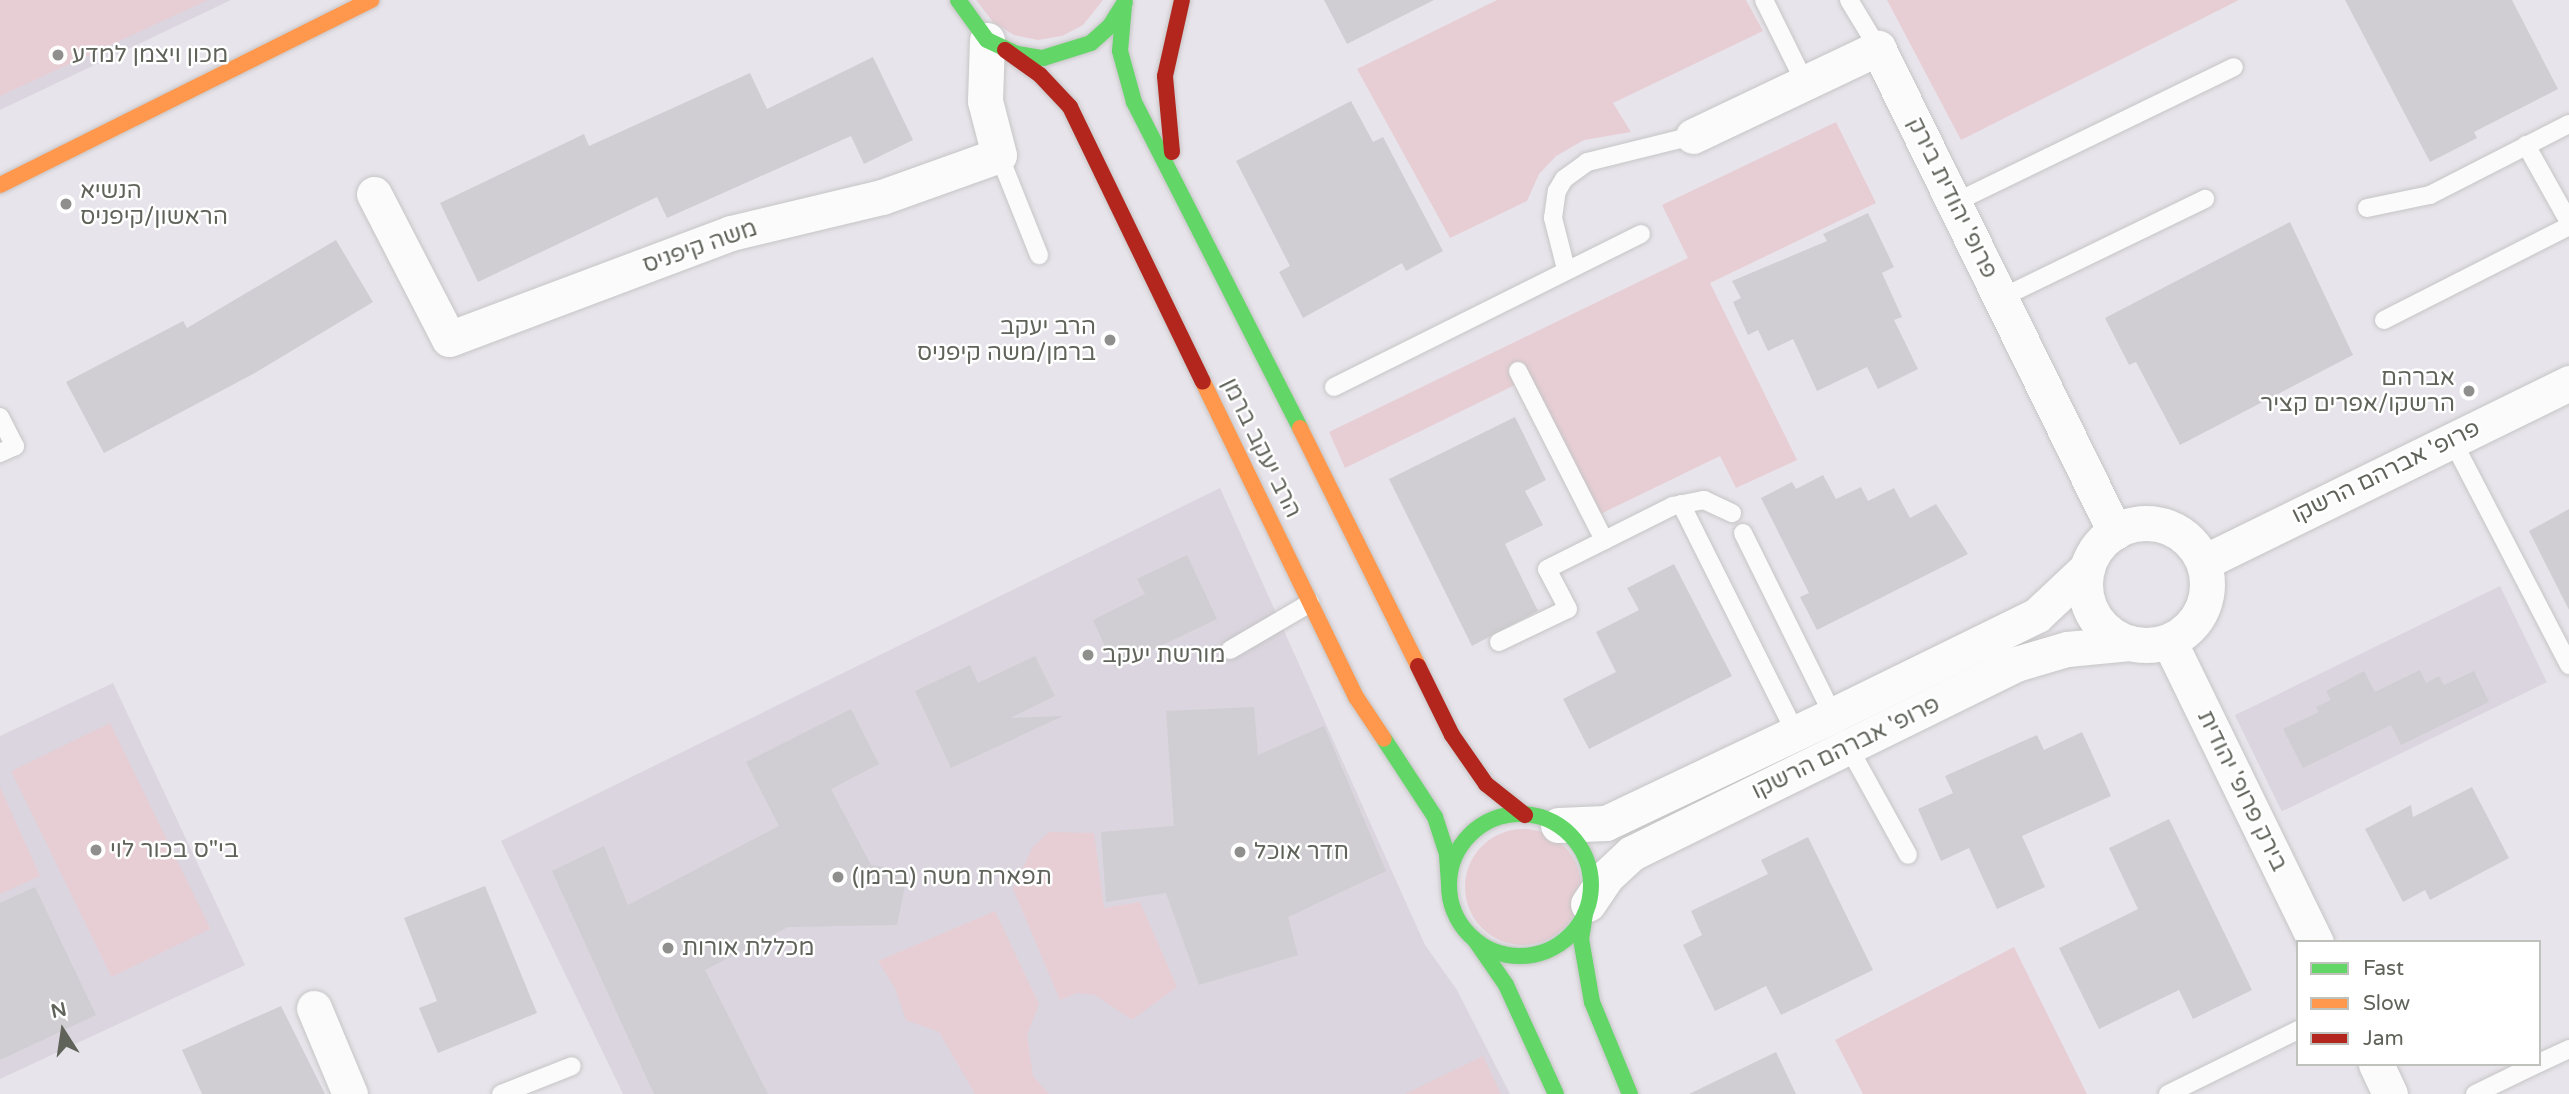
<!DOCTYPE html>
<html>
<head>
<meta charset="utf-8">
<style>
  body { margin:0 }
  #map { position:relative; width:2569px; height:1094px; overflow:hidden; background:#e8e4eb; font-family:"Varela Round","Noto Sans Hebrew",sans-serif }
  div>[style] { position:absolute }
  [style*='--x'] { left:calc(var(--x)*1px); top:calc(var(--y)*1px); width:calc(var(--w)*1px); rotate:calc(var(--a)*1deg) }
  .education>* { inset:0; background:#dbd5df; transform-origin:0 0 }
  .green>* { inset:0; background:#e7ced4; transform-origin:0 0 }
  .round { border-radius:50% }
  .building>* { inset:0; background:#d0ced2 }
  .roads { filter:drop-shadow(0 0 2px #c5c5c5) drop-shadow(0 0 2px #c5c5c5) }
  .lane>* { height:18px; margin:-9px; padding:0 9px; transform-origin:9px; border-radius:9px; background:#fcfbfc }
  .street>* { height:35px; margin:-17.5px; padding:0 17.5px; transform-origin:17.5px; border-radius:17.5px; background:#fcfbfc }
  .street>.ring { margin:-17.5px; padding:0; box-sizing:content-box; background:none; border:35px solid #fcfbfc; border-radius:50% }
  .fast>* { height:16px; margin:-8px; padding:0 8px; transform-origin:8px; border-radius:8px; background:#63d668 }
  .fast>.ring { margin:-8px; padding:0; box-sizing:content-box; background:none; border:16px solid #63d668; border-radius:50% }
  .slow>* { height:16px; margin:-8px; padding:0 8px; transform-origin:8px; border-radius:8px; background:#ff974d }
  .jam>* { height:16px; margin:-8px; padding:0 8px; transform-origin:8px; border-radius:8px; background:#b3261e }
  .dots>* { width:19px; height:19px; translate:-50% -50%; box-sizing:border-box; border:4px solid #fff; border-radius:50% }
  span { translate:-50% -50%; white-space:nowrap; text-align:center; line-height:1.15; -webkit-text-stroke:5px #fff; paint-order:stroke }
  .poi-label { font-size:23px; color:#5f635a }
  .left { translate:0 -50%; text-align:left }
  .right { translate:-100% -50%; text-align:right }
  .street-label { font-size:23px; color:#5f635a }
  .legend { position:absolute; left:2296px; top:940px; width:245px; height:126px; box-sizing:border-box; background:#fff; border:2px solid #bfc1bd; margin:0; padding:9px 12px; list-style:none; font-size:21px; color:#5f635a }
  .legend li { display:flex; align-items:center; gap:14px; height:35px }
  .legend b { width:35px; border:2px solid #bfc1bd }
  .north { position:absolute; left:28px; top:996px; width:70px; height:70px; -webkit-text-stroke:5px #fff; paint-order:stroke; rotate:348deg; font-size:19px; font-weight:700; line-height:28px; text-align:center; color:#5f635a }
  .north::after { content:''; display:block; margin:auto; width:24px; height:32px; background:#5f635a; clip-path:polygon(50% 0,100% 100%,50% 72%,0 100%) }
</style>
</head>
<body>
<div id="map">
  <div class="education">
    <i style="clip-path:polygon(0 0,231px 0,0 110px)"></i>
    <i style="clip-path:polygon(1220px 488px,1425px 945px,1457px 990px,1510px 1094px,623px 1094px,501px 841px)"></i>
    <i style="left:2500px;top:586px;width:107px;height:295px;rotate:64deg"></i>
    <i style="clip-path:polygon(113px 683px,245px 965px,0 1079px,0 736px)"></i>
  </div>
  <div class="green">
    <i style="clip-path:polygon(0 0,208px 0,0 96px)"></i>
    <i style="clip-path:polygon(976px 0,1103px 0,1083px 25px,1062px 36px,1038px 40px,1014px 35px,993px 22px)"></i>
    <i style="clip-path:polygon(1497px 0,1746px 0,1763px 31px,1613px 103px,1631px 132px,1584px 140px,1556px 156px,1539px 174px,1527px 201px,1450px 238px,1357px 69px)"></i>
    <i style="clip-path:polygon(1887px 0,2239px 0,1961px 140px)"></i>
    <i style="clip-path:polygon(1836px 122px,1876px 203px,1710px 283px,1797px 460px,1736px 488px,1720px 456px,1586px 521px,1519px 383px,1345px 468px,1329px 432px,1688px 258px,1662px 205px)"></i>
    <i style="left:110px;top:723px;width:229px;height:110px;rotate:64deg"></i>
    <i style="clip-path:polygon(0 787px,40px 876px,0 894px)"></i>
    <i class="round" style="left:1465px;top:829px;width:116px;height:116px"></i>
    <i style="clip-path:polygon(1049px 832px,1094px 833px,1104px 908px,1140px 902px,1177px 987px,1132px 1020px,1095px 995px,1077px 993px,1060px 1000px,1013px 889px,1032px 848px)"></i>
    <i style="clip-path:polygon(995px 911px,1039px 1004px,1027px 1035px,1033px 1076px,1049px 1094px,975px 1094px,939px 1032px,906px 1020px,895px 988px,878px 961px)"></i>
    <i style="clip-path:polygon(2014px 947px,2087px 1094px,1863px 1094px,1835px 1040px)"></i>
    <i style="clip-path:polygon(1483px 1056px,1501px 1094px,1405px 1094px)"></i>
  </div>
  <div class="building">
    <i style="clip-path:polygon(1324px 0,1434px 0,1347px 44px)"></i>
    <i style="clip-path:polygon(2345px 0,2512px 0,2558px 89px,2474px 132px,2477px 138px,2430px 162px)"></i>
    <i style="clip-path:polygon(873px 57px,913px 140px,864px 164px,851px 136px,667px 218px,657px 197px,478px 282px,440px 203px,584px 134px,589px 146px,750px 73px,767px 109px)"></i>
    <i style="clip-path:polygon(1351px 101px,1373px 142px,1383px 137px,1443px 251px,1406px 271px,1402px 263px,1303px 318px,1279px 272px,1290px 266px,1236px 161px)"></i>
    <i style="clip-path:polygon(1868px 213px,1894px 267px,1882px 273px,1902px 317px,1894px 320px,1918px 369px,1878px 389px,1867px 367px,1817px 391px,1793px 339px,1768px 351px,1758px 330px,1748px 335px,1733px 302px,1741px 298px,1732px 281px,1827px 241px,1823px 234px)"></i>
    <i style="clip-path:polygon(2290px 222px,2353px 355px,2180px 445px,2136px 362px,2129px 365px,2105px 318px)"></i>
    <i style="clip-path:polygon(336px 240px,373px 302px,253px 374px,104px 453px,66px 382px,183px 321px,187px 328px)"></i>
    <i style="clip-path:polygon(1515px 417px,1546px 480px,1525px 491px,1543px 525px,1505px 544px,1538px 611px,1472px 646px,1389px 479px)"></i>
    <i style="clip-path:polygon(1823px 475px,1836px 499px,1861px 487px,1868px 501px,1894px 488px,1910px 518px,1936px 504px,1968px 554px,1817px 630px,1800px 597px,1809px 593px,1761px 498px,1792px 482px,1796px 489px)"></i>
    <i style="clip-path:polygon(2569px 509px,2569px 610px,2529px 531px)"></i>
    <i style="clip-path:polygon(1187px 555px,1217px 619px,1115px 668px,1093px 620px,1145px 594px,1137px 579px)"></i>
    <i style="clip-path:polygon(1674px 564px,1732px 676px,1589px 749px,1563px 699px,1616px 672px,1596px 632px,1639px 610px,1627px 588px)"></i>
    <i style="clip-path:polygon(1035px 656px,1055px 696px,1010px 718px,1063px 716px,951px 768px,915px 691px,970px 665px,978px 683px)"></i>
    <i style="clip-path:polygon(2420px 670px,2426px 683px,2439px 676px,2444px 685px,2474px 671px,2489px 702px,2401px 745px,2391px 725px,2303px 768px,2283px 729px,2319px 712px,2316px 707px,2331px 700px,2326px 691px,2364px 671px,2375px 692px)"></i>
    <i style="clip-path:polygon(1254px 707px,1258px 755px,1324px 726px,1386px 871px,1288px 917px,1298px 955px,1199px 985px,1166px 893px,1106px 902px,1101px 832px,1174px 826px,1166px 711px)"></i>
    <i style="clip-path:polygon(851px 709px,879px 764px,831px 789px,871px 865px,908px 871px,897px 925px,788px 927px,705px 970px,768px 1094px,654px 1094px,552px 871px,604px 846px,628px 905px,779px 826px,746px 762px)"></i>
    <i style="clip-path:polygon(2082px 732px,2111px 796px,2022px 836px,2045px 887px,1997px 909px,1969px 848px,1941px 861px,1918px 809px,1953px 793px,1945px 776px,2037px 735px,2044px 750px)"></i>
    <i style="clip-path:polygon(2472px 787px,2509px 858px,2430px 900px,2425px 890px,2403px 902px,2365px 829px,2411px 805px,2413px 817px)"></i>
    <i style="clip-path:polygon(2169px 819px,2252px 990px,2193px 1019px,2179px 990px,2099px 1029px,2059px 948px,2138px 909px,2109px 848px)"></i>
    <i style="clip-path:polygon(1808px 837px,1873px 970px,1781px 1015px,1766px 986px,1715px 1011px,1683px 945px,1702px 935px,1691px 911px,1768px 874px,1761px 860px)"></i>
    <i style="clip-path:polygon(485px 886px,537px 1013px,438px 1053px,419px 1008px,437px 1001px,404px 918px)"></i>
    <i style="clip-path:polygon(35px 887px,96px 1015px,0 1060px,0 903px)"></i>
    <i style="clip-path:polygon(281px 1006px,325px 1094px,202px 1094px,182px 1050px)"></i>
    <i style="clip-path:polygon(1776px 1052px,1796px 1094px,1689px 1094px)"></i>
  </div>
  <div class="roads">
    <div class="lane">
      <i style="--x:1764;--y:0;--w:93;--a:63.7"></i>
      <i style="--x:1849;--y:0;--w:56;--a:58.9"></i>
      <i style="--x:2526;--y:145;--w:88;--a:60.8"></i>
      <i style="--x:999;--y:155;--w:108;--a:68.2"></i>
      <i style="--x:1954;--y:203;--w:311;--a:-25.9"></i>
      <i style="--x:2367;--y:208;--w:64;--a:-11.7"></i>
      <i style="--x:2430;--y:195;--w:156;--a:-27.1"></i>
      <i style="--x:1566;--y:269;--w:53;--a:-104.3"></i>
      <i style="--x:1553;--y:218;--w:27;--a:-82"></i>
      <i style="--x:1557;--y:191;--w:14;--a:-60"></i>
      <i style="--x:1564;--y:179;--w:29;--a:-36"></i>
      <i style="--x:1587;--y:162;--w:109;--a:-13.8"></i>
      <i style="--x:2001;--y:298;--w:227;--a:-25.9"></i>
      <i style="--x:2384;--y:320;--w:208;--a:-26.9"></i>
      <i style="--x:1518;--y:371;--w:190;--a:63"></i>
      <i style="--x:1334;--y:387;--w:343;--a:-26.5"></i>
      <i style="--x:0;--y:417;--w:33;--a:63"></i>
      <i style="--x:15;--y:446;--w:17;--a:155"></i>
      <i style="--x:2452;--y:440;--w:254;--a:62.5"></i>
      <i style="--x:1681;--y:504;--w:255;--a:63.4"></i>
      <i style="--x:1743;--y:533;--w:203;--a:63.7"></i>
      <i style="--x:1499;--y:642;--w:76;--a:-25.6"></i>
      <i style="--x:1568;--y:609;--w:45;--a:-117.7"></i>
      <i style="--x:1547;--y:569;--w:141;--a:-26.6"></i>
      <i style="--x:1673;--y:506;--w:32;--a:-11"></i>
      <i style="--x:1704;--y:500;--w:31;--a:25"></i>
      <i style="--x:1230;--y:650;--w:93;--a:-30.4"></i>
      <i style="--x:1849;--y:748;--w:122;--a:61.1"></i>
      <i style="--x:2539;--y:1063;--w:33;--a:-25"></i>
      <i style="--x:501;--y:1094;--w:76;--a:-21.5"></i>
      <i style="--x:2168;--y:1094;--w:145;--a:-26.2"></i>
      <i style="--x:2475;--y:1094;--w:69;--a:-25.8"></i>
    </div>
    <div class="street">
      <i style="--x:1693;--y:136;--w:205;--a:-25.4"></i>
      <i style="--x:1878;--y:48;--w:539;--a:63.91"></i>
      <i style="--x:374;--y:194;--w:163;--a:62.7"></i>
      <i style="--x:449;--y:339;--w:301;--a:-20.6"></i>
      <i style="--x:731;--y:233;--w:155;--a:-13.4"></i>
      <i style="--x:882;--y:197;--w:124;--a:-19.7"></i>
      <i style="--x:999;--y:155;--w:56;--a:-104.5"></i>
      <i style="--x:985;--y:101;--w:61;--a:-88.1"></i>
      <i class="ring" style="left:2085px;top:523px;width:87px;height:87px"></i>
      <i style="--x:2204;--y:562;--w:407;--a:-26.1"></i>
      <i style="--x:2169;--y:641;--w:335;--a:64"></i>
      <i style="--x:1558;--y:825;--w:48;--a:-2.4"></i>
      <i style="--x:1606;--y:823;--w:251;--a:-25.4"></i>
      <i style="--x:1833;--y:715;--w:227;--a:-26.1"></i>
      <i style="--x:2037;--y:615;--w:69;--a:-43.2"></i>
      <i style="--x:1588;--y:904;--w:32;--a:-56"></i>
      <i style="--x:1606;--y:877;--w:35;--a:-43"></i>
      <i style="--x:1632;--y:853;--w:428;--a:-26.2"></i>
      <i style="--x:2016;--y:664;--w:53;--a:-16.4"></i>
      <i style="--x:2067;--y:649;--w:63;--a:-5.4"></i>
      <i style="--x:314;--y:1008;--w:93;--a:67.3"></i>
      <i style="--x:2376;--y:1064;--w:33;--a:65"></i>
    </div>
    <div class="fast">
      <i style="--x:958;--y:0;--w:49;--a:54.1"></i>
      <i style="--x:987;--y:40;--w:33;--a:25"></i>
      <i style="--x:1017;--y:54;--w:26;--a:9"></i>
      <i style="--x:1043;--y:58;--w:50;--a:-17.4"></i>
      <i style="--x:1091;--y:43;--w:25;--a:-42"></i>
      <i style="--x:1110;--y:26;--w:28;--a:-58"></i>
      <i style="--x:1124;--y:5;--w:46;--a:95"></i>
      <i style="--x:1120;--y:51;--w:53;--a:74.6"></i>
      <i style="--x:1134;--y:102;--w:366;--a:63"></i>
      <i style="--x:1384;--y:739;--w:93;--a:56.8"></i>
      <i style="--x:1435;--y:817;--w:40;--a:72"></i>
      <i style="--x:1447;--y:855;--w:27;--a:86"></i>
      <i class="ring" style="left:1449px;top:814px;width:126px;height:126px"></i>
      <i style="--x:1585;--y:914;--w:25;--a:99"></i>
      <i style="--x:1581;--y:939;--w:64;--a:80.1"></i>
      <i style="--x:1592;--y:1002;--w:100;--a:67.6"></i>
      <i style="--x:1475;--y:940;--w:55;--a:55.4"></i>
      <i style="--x:1506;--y:985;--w:120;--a:65.4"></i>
    </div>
    <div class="slow">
      <i style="--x:0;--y:185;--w:415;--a:-26.5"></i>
      <i style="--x:1203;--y:382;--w:350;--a:64.1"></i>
      <i style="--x:1356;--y:697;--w:50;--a:56.3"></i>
      <i style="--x:1300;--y:428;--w:266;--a:63.6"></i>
    </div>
    <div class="jam">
      <i style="--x:1005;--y:50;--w:43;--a:35.5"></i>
      <i style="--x:1040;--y:75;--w:44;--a:46.8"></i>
      <i style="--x:1070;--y:107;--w:305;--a:64.2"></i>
      <i style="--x:1172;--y:152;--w:76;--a:-95.3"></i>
      <i style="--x:1165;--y:76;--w:78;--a:-77.4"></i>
      <i style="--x:1418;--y:666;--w:77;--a:63.8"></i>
      <i style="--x:1452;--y:735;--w:60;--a:55.2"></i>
      <i style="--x:1486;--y:784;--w:50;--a:38.5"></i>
    </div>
  </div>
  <div class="dots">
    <i style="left:58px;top:55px;background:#8f908d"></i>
    <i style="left:66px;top:204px;background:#8f908d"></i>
    <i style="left:1110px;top:340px;background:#8f908d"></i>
    <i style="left:2469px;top:391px;background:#8f908d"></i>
    <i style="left:1088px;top:655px;background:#8f908d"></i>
    <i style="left:96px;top:850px;background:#8f908d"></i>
    <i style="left:1240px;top:852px;background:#8f908d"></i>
    <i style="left:838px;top:877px;background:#8f908d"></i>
    <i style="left:668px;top:948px;background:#8f908d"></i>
  </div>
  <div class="poi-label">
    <span class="left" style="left:72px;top:55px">מכון ויצמן למדע</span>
    <span class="left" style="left:80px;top:204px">הנשיא<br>הראשון/קיפניס</span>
    <span class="right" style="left:1096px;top:340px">הרב יעקב<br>ברמן/משה קיפניס</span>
    <span class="right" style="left:2455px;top:391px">אברהם<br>הרשקו/אפרים קציר</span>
    <span class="left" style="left:1102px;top:655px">מורשת יעקב</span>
    <span class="left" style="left:110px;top:850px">בי"ס בכור לוי</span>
    <span class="left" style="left:1254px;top:852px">חדר אוכל</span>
    <span class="left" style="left:852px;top:877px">תפארת משה (ברמן)</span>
    <span class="left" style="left:682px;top:948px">מכללת אורות</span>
  </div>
  <div class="street-label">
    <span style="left:1952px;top:198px;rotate:64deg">פרופ' יהודית בירק</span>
    <span style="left:700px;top:247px;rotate:-19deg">משה קיפניס</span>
    <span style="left:1261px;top:448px;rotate:64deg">הרב יעקב ברמן</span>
    <span style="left:2386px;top:472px;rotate:-26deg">פרופ' אברהם הרשקו</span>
    <span style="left:1846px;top:748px;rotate:-26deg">פרופ' אברהם הרשקו</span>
    <span style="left:2242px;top:791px;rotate:64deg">בירק פרופ' יהודית</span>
  </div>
  <ul class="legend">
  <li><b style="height:9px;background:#63d668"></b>Fast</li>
  <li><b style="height:9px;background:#ff974d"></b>Slow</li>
  <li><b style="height:9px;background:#b3261e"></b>Jam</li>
  </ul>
  <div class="north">N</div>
</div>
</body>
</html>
